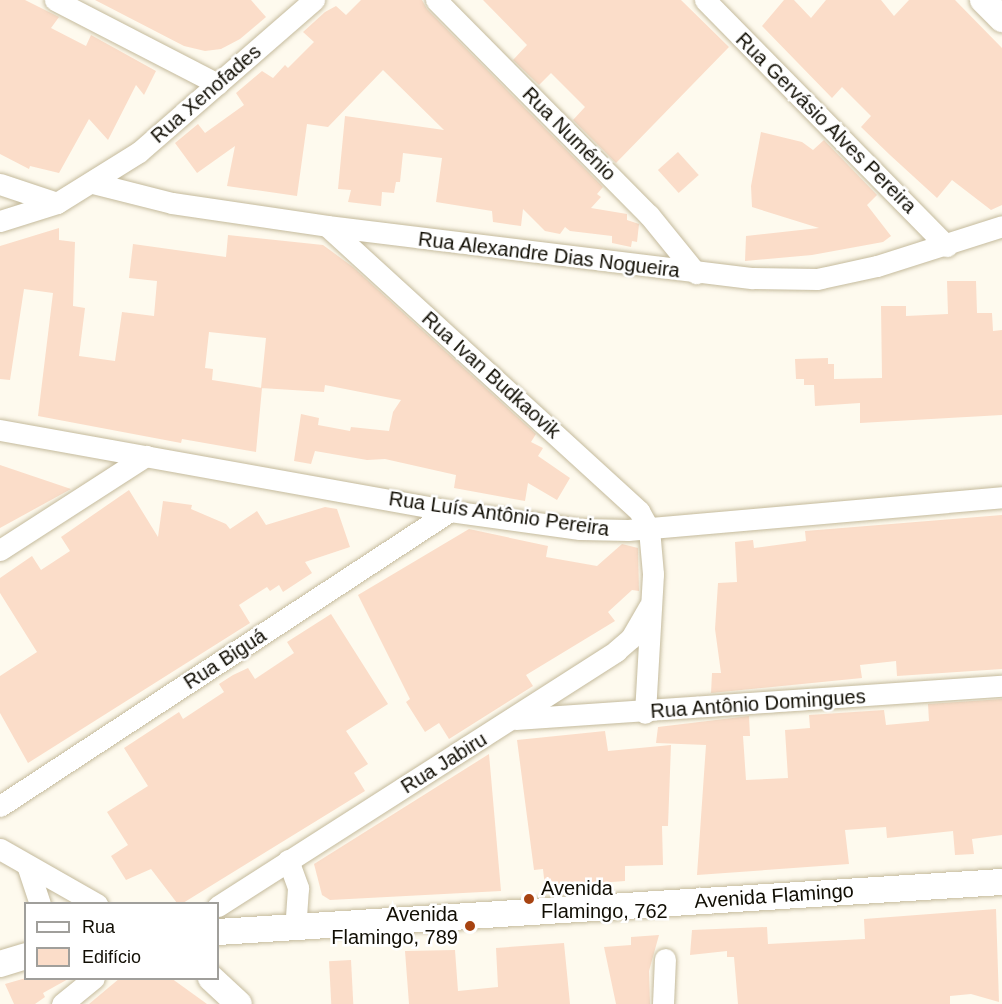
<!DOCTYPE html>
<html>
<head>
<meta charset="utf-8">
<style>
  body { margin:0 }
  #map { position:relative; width:1002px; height:1004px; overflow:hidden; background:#fefaee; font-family:Arial,sans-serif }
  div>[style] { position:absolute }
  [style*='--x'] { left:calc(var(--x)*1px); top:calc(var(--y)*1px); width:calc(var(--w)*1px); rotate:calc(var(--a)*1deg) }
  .building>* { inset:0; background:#fbddc9; transform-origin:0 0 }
  .roads { filter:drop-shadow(0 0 2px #c4ba9c) drop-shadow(0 0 2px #c4ba9c) }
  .minor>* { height:21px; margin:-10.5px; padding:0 10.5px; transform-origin:10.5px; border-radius:10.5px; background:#fff }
  .tertiary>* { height:26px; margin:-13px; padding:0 13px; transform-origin:13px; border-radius:13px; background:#fff }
  .dots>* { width:16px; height:16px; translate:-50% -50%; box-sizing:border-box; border:3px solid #fff; border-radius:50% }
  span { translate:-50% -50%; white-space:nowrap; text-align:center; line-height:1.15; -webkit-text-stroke:5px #fff; paint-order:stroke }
  .street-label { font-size:20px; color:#110e04 }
  .poi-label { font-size:20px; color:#110e04 }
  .left { translate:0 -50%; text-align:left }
  .right { translate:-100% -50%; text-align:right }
  .legend { position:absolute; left:24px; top:902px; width:195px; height:78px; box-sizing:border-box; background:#fff; border:2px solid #a09f9b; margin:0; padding:8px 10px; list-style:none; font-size:18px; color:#110e04 }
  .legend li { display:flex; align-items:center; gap:12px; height:30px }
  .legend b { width:30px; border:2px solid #a09f9b }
</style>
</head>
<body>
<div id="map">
  <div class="building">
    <i style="clip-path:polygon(0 0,25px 0,59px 17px,51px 28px,86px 46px,91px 35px,156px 71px,144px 95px,136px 85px,108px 140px,89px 119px,59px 173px,30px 166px,29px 169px,0 154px)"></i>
    <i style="clip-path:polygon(95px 0,251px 0,266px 17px,240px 39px,221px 49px,205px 51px,184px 46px)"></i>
    <i style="clip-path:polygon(361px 0,422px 0,427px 9px,603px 187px,597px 194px,601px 197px,591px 208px,627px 214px,627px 220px,639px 224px,637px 242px,632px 241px,631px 247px,612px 243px,612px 236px,570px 231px,565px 227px,560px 234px,545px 231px,523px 209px,521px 226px,493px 222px,492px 211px,436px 202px,442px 158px,403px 153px,400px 182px,396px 182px,394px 193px,382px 192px,381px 206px,348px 202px,351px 190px,338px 189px,345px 116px,444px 130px,383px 70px,328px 127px,307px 124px,297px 196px,227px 186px,235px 146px,197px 173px,175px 143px,198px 124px,205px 133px,244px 105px,236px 93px,262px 71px,273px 78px,285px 65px,288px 68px,314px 42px,303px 32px,325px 12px,336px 6px,346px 15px)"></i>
    <i style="clip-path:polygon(483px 0,681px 0,729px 47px,616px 163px,573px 120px,585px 107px,551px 73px,539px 85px,513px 60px,527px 45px)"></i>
    <i style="clip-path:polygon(784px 0,794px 0,811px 18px,826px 0,881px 0,894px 16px,909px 0,955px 0,1002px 48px,1002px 205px,991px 210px,952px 180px,937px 198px,890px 155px,861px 127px,871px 116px,842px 87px,832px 98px,762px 26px)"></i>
    <i style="clip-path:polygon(761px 132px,802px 142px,813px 150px,824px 140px,877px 195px,867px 205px,891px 236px,883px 242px,812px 255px,745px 261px,746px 236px,819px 228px,752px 207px,751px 186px)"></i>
    <i style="left:678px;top:152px;width:31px;height:27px;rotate:48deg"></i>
    <i style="clip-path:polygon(59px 228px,59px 240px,75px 242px,73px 306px,85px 308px,79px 356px,115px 361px,122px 312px,154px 316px,157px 281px,129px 278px,133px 244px,226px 257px,228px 235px,323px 245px,353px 267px,536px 434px,531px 442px,543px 448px,538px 456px,570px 478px,557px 500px,528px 483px,525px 501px,454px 488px,456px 475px,385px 459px,367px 460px,315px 451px,311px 464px,294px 461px,301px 414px,319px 418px,318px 425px,350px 431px,351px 427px,389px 431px,393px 412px,401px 400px,325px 385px,324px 392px,261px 388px,266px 338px,209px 332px,205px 368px,213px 369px,212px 380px,262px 388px,256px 452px,182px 439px,181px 443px,38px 416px,53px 293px,24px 289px,10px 380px,0 379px,0 246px)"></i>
    <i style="clip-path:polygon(947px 281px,976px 281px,977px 313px,992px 313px,993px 331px,1002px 330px,1002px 415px,860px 423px,860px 403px,815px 406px,814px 385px,804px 385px,804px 379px,796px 379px,795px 359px,828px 358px,828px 364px,834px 364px,834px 379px,882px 378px,881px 306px,906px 306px,906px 316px,948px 314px)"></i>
    <i style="clip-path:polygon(0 465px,71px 489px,0 528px)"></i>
    <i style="clip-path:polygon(129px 490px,158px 537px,163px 501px,192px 505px,191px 509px,226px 524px,230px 529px,257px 511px,266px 525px,325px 507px,337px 509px,350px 547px,305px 562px,312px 573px,283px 592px,279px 585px,270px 591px,267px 587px,239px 605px,250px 623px,28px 763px,0 713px,0 676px,37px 652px,0 593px,0 578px,32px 556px,41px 570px,70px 551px,61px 537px)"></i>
    <i style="clip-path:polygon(1002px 515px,1002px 669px,897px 676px,896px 661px,860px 665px,862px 678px,711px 693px,712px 673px,721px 673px,715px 629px,718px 583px,737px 582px,735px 542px,753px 540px,754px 548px,806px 541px,805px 531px)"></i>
    <i style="clip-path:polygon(469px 529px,548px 546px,546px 557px,597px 566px,622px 544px,638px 548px,639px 591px,632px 590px,608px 612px,615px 621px,526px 675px,533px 686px,449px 739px,439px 723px,425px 732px,406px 702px,410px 699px,358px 595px)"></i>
    <i style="clip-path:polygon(331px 614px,388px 704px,346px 731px,368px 764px,354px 773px,365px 791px,183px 903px,177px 903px,151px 869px,126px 880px,111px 856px,128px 845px,107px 812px,148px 786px,124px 748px,179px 712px,183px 719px,224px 692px,219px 684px,233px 675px,248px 668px,255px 679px,294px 653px,287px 642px)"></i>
    <i style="clip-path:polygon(1002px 699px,1002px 835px,972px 839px,974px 854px,955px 855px,953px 831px,887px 838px,886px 827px,845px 830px,849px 864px,697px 875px,706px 745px,656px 743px,658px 727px,749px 716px,750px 736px,743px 736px,746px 780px,788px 778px,785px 730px,810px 728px,809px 715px,884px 710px,886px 725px,929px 721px,928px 704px)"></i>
    <i style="clip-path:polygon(605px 731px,608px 751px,671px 745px,668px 826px,662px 826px,663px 865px,625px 866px,625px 881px,545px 887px,543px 869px,534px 870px,517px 740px)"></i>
    <i style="clip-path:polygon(489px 754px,501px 891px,330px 900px,322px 895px,314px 864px)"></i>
    <i style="clip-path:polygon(996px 909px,999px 1002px,971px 994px,950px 996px,950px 1004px,738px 1004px,734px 957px,727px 957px,727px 951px,690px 955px,692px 930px,767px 927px,768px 944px,865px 939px,864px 919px)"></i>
    <i style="clip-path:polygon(659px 935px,649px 971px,650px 1004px,616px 1004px,604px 947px,631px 945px,631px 937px)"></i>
    <i style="clip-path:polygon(564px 943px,570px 1004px,409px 1004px,405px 951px,455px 950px,458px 991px,498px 987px,496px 948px)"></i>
    <i style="left:351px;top:960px;width:44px;height:22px;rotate:87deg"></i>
    <i style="clip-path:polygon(26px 978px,70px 978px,43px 993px,45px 997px,35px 1004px,14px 1004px,5px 984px)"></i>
    <i style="clip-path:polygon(120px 978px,171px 978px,207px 1004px,89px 1004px)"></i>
  </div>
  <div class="roads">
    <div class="minor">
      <i style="--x:55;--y:0;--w:183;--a:27.3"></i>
      <i style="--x:436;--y:0;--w:303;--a:45.3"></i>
      <i style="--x:649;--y:215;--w:75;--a:51"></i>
      <i style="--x:705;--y:0;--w:345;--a:45.5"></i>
      <i style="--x:93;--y:183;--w:81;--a:14.2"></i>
      <i style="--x:172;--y:203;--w:157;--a:8.4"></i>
      <i style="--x:327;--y:226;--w:429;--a:7"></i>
      <i style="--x:753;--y:278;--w:64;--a:0.9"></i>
      <i style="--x:817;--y:279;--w:61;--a:-12.2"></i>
      <i style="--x:877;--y:266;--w:131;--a:-17.7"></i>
      <i style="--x:0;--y:184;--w:60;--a:18.4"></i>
      <i style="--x:0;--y:221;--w:60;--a:-17.5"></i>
      <i style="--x:57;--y:203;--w:97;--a:-31.9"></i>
      <i style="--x:139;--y:152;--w:232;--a:-41"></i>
      <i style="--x:327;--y:226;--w:423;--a:42.4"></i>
      <i style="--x:639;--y:511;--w:21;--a:61"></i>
      <i style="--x:649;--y:529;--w:45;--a:84.9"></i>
      <i style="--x:653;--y:574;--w:139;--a:93.3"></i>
      <i style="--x:0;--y:430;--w:457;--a:10.2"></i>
      <i style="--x:450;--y:511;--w:131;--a:7.9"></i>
      <i style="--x:580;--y:529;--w:48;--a:1.2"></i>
      <i style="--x:628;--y:530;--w:375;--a:-5"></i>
      <i style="--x:0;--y:550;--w:174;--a:-32.8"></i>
      <i style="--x:515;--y:719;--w:488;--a:-3.9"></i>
      <i style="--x:0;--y:806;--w:538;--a:-33.25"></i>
      <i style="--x:0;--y:849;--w:112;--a:29.6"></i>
      <i style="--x:288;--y:860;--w:30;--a:70"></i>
      <i style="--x:298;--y:888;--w:39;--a:94"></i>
      <i style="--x:27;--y:865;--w:41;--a:71.6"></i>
      <i style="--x:218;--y:906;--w:473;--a:-32.6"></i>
      <i style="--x:616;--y:651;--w:20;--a:-41"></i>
      <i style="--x:631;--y:638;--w:36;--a:-60"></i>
      <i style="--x:62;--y:1004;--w:41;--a:-39.1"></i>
      <i style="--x:663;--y:1004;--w:45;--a:-87.5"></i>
    </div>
    <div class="tertiary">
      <i style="--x:983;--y:0;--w:27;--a:45"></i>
      <i style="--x:218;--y:932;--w:786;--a:-3.65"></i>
      <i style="--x:0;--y:964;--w:27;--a:-17"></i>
      <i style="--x:211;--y:978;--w:38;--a:43"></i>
    </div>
  </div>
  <div class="dots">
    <i style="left:529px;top:899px;background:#a74311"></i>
    <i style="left:470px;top:926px;background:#a74311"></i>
  </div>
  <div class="street-label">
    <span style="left:206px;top:94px;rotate:-41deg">Rua Xenofades</span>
    <span style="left:826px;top:123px;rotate:45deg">Rua Gervásio Alves Pereira</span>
    <span style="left:569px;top:134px;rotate:45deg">Rua Numénio</span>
    <span style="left:549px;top:255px;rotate:7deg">Rua Alexandre Dias Nogueira</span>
    <span style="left:491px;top:375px;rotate:42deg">Rua Ivan Budkaovik</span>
    <span style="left:499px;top:514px;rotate:8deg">Rua Luís Antônio Pereira</span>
    <span style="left:225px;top:659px;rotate:-33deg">Rua Biguá</span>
    <span style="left:758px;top:704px;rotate:-4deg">Rua Antônio Domingues</span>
    <span style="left:444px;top:763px;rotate:-32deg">Rua Jabiru</span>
    <span style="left:774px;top:896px;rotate:-4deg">Avenida Flamingo</span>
  </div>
  <div class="poi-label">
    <span class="left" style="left:541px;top:900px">Avenida<br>Flamingo, 762</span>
    <span class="right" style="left:458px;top:926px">Avenida<br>Flamingo, 789</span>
  </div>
  <ul class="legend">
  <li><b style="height:8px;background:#fff"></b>Rua</li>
  <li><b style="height:16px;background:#fbddc9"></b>Edifício</li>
  </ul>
</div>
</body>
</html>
